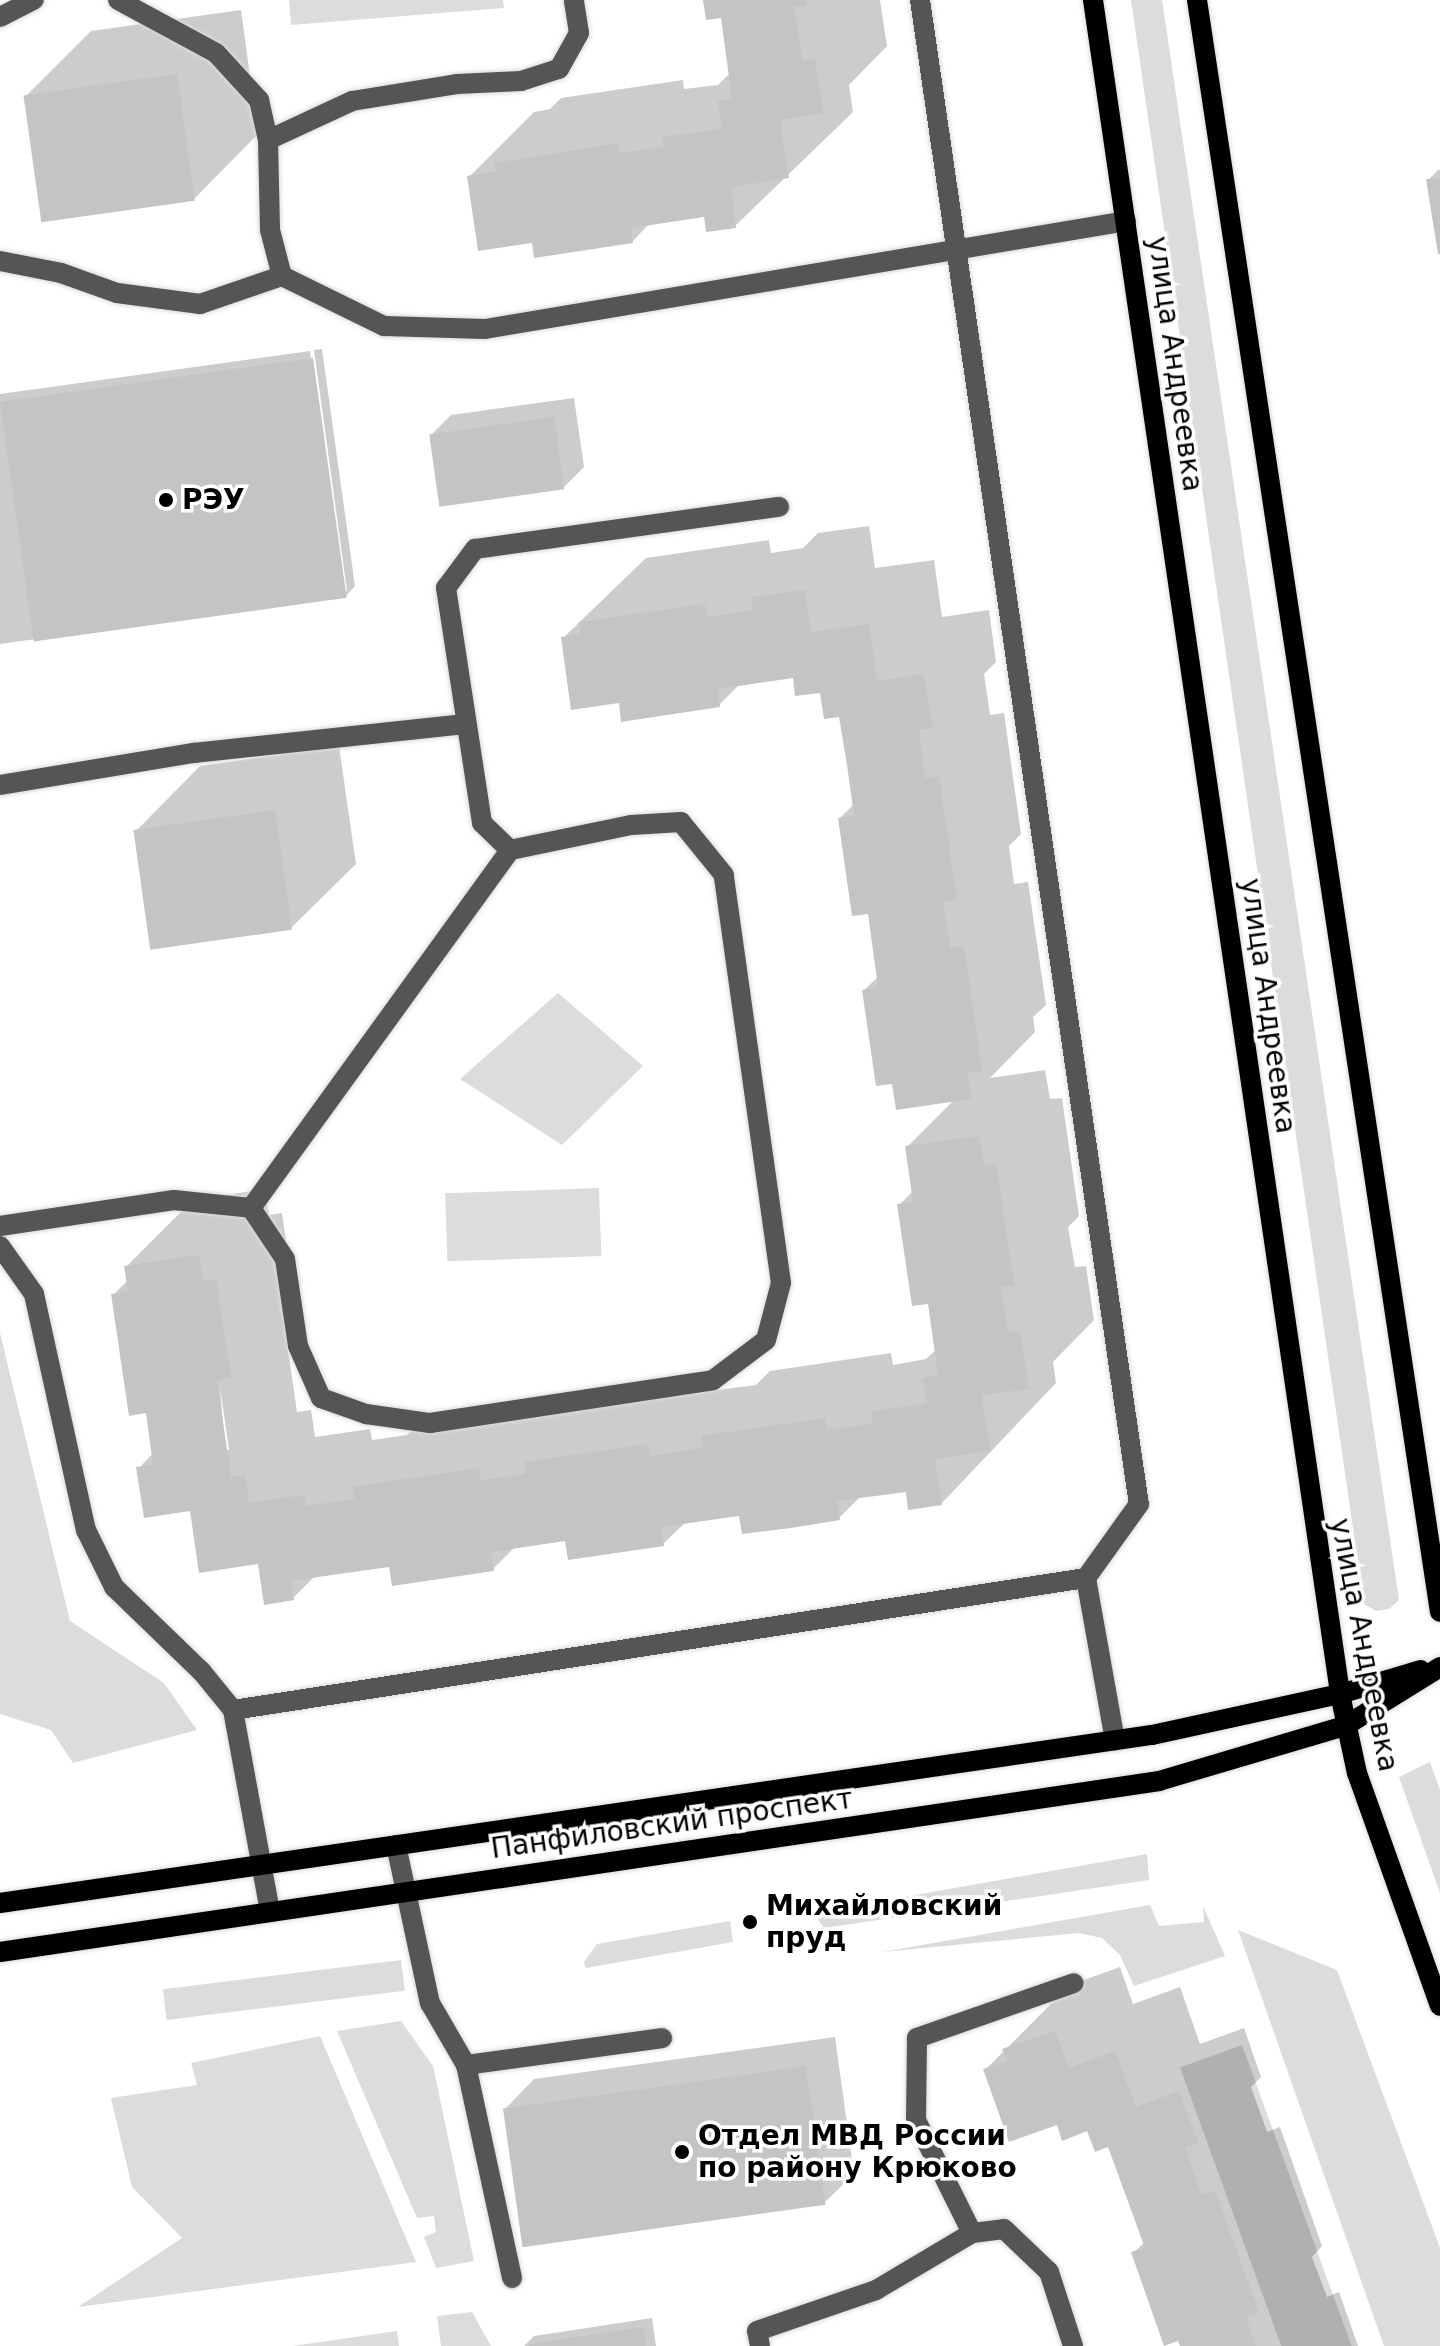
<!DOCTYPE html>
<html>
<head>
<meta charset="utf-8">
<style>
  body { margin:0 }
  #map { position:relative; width:1440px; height:2346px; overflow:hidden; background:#fff; font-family:"DejaVu Sans",sans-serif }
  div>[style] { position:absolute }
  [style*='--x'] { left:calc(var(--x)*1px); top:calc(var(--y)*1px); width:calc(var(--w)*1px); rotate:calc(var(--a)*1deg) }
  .green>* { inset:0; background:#dcdcdc; transform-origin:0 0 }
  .shadow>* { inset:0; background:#0003 }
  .building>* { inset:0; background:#c4c4c4; transform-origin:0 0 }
  .roads { filter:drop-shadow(0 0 2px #dbdbdb) drop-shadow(0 0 2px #dbdbdb) }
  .minor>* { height:20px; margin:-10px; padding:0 10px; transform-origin:10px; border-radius:10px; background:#555 }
  .major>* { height:20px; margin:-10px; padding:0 10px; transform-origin:10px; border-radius:10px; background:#000 }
  .dots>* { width:22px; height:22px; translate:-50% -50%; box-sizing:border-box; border:4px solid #fff; border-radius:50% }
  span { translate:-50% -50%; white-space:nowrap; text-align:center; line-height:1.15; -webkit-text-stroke:7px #fff; paint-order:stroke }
  .street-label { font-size:28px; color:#000 }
  .poi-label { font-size:28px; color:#000; font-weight:700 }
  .left { translate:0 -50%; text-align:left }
</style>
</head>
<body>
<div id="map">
  <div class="green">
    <i style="clip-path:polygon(289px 0,503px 0,504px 8px,291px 25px)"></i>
    <i style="clip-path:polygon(1131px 0,1162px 0,1399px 1600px,1389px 1609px,1376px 1611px,1364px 1604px)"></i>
    <i style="clip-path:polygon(558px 993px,643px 1066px,562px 1145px,460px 1079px)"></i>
    <i style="left:599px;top:1188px;width:68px;height:154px;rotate:88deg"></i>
    <i style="clip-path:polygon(0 1333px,70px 1621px,164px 1683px,197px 1730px,73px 1763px,51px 1730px,0 1714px)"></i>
    <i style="clip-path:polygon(1430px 1762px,1440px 1790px,1440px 1893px,1399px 1777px)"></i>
    <i style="clip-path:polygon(1147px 1854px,1149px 1880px,824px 1928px,813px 1913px)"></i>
    <i style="clip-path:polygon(1150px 1905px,1159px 1926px,1204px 1922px,1203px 1906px,1225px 1956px,1134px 1986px,1120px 1955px,1102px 1938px,1079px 1933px,882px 1952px)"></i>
    <i style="clip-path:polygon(730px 1921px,733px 1942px,586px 1968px,584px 1962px,597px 1944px)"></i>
    <i style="clip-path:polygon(1238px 1930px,1337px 1970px,1440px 2248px,1440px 2346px,1384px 2346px)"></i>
    <i style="left:401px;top:1960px;width:31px;height:240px;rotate:83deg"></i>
    <i style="clip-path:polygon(401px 2021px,433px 2066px,474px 2261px,436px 2268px,424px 2237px,436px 2232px,434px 2216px,417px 2218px,337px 2031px)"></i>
    <i style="clip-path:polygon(320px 2036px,416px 2262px,78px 2307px,182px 2238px,132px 2187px,111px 2098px,197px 2085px,191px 2063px)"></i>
    <i style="left:1242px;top:2045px;width:320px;height:66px;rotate:70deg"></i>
    <i style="clip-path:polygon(472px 2312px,491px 2346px,441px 2346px,437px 2316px)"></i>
    <i style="clip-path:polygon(397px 2331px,399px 2346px,293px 2346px)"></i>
  </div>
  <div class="shadow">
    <i style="clip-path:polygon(705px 0,880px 0,887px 46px,849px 85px,853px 112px,735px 226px,706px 215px,650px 223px,632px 242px,534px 241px,469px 177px,534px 112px,550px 109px,561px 98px,683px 80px,684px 89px,718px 85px,731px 72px,722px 16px)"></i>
    <i style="clip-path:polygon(241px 10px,258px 134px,194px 199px,26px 96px,91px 31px)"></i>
    <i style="clip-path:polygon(1438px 170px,1440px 170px,1440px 252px,1428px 180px)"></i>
    <i style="clip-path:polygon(322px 349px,355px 586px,346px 596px,0 644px,0 394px,310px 351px,343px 591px,347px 591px,314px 350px)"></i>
    <i style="clip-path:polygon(574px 398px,584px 467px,564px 487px,431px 435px,451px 415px)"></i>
    <i style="clip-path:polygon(evenodd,869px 526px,875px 568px,934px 560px,942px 617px,989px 610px,996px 662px,984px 674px,990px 715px,1004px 713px,1021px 834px,1009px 846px,1014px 884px,1028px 882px,1046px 1005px,1033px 1017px,1035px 1032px,990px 1078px,1045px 1070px,1050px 1099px,1062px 1098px,1079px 1216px,1068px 1227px,1075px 1267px,1086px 1266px,1094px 1320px,1053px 1362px,1056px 1383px,941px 1504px,908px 1490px,861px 1496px,839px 1518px,741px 1514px,686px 1522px,663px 1544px,567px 1539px,516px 1546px,493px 1569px,391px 1565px,315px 1576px,293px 1598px,259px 1562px,139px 1468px,154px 1452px,148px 1411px,113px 1295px,128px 1280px,126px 1267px,193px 1200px,265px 1189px,269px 1215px,282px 1213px,296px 1309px,284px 1321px,297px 1412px,311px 1410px,315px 1437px,370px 1429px,372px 1440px,407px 1435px,421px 1421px,715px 1378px,717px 1390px,756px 1385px,770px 1371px,891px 1353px,893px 1365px,926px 1359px,937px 1349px,930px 1302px,899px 1205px,913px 1191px,907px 1147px,954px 1100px,894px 1082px,864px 990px,879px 976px,870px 911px,840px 818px,854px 804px,841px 715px,821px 691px,794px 676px,740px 684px,719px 705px,621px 701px,563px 638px,646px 558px,769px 540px,771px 553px,803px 548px,818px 533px,869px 526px,220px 1388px,229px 1450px,225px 1450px,220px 1388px)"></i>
    <i style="clip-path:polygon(339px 746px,356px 864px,291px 928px,136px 831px,200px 766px)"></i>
    <i style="clip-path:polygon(1120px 1967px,1133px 2004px,1180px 1987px,1200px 2044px,1244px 2028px,1261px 2077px,1251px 2087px,1267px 2132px,1280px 2127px,1322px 2246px,1312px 2257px,1327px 2297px,1339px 2292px,1358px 2346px,1182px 2346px,1133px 2253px,1145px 2242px,1109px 2144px,1088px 2129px,1058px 2122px,985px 2070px,1070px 1985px)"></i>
    <i style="clip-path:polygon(835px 2037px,854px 2174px,824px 2203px,505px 2109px,534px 2079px)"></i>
    <i style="clip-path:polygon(652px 2318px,656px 2346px,524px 2346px,534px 2336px)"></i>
  </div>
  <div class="building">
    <i style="clip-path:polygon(703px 0,806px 0,807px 5px,794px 7px,798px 33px,802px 61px,815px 59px,823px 113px,780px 120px,789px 178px,731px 187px,736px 228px,706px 232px,704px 217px,631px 228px,633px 243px,534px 258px,532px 243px,478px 251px,467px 176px,496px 171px,494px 163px,618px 143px,620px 153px,664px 147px,662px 137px,722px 129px,718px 101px,732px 99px,721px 18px,706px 20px)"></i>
    <i style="left:177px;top:74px;width:128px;height:155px;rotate:82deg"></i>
    <i style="clip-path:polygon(1440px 178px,1440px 254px,1438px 254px,1426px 179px)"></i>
    <i style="left:313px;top:358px;width:242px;height:316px;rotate:82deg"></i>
    <i style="left:554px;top:417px;width:73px;height:126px;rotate:82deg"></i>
    <i style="clip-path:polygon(805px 590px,811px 632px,869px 624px,877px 681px,924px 674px,933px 728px,919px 730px,925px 778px,939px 776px,957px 900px,943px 902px,950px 948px,964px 946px,982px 1072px,968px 1073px,971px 1099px,896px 1110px,892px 1084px,876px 1086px,862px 990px,878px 987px,868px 914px,852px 916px,838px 818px,854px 815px,847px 765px,839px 717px,824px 719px,820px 693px,795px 696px,793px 678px,718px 689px,720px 707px,621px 722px,619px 703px,571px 710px,561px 637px,580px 634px,579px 622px,705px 604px,707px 617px,753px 610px,751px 597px)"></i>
    <i style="left:275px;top:810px;width:121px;height:143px;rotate:82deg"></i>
    <i style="clip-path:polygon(979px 1136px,984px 1165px,996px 1163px,1014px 1285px,1001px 1287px,1008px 1333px,1020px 1331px,1029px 1389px,982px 1395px,990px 1451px,935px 1459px,942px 1505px,908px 1510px,906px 1492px,837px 1501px,840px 1520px,791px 1528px,742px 1534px,739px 1516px,661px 1527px,664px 1546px,568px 1560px,565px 1541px,491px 1552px,494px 1571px,392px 1586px,389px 1567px,339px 1574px,291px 1581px,294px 1600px,264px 1605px,258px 1564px,199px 1573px,190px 1511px,144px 1518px,136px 1467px,153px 1465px,146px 1413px,129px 1416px,111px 1294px,128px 1292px,124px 1266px,199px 1255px,203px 1281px,216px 1279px,231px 1378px,217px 1380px,231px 1477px,245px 1475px,249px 1503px,304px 1495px,306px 1506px,354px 1499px,352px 1487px,479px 1468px,481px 1480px,526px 1474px,524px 1462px,649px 1444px,650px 1456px,703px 1448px,701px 1436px,825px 1418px,827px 1430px,873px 1423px,871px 1412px,927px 1403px,923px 1378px,938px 1375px,928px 1304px,912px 1306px,897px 1204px,913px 1202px,905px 1146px)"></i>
    <i style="clip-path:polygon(1055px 2031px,1069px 2068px,1115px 2051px,1136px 2107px,1179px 2091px,1198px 2143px,1185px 2148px,1202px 2195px,1215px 2191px,1259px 2313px,1246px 2317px,1256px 2346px,1180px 2346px,1178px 2341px,1164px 2346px,1131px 2252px,1145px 2248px,1108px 2147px,1095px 2152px,1087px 2131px,1062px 2141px,1057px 2125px,1009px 2142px,983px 2069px,1007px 2061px,1002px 2049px)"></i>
    <i style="left:806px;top:2066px;width:140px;height:306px;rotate:82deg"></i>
    <i style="clip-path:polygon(643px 2327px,646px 2346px,529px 2346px,529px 2344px)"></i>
  </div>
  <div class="roads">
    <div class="minor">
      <i style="--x:118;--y:0;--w:111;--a:28.4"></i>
      <i style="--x:216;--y:53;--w:64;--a:47.5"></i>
      <i style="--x:259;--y:100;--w:41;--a:77.3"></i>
      <i style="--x:268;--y:140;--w:90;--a:88.7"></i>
      <i style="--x:270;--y:230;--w:48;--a:75.4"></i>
      <i style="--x:282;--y:276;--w:114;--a:26.1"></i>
      <i style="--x:384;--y:326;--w:101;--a:1.7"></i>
      <i style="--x:485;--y:329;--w:650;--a:-9.56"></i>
      <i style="--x:920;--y:0;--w:1520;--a:81.72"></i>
      <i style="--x:1139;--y:1504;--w:91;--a:125.6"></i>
      <i style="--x:0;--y:17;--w:38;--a:-27"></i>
      <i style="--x:268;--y:140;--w:93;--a:-24.9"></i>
      <i style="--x:352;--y:101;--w:106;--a:-9.2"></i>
      <i style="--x:457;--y:84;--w:64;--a:-2.7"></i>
      <i style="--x:521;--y:81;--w:40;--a:-18"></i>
      <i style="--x:559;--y:69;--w:41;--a:-60.9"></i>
      <i style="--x:579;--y:33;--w:33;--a:-99"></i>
      <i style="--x:0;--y:261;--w:62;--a:11.1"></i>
      <i style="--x:61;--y:273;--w:59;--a:19.7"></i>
      <i style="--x:117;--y:293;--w:84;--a:7.5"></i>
      <i style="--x:200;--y:304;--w:87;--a:-18.9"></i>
      <i style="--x:0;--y:785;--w:197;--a:-9.4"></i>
      <i style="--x:194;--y:753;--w:272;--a:-6.1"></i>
      <i style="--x:251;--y:1208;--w:442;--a:-54.1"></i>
      <i style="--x:0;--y:1226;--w:176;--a:-8.5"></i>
      <i style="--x:174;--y:1200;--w:77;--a:5.9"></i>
      <i style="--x:251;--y:1208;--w:61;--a:56.3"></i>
      <i style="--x:285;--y:1259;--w:88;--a:81.5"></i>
      <i style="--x:298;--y:1346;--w:57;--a:66.1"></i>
      <i style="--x:321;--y:1398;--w:48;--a:19.6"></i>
      <i style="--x:366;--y:1414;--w:65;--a:8"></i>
      <i style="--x:430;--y:1423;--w:286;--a:-8.6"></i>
      <i style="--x:713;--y:1380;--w:66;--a:-37"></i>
      <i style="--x:766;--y:1340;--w:59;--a:-75.3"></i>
      <i style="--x:781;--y:1283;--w:412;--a:-98"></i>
      <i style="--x:724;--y:875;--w:68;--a:-129.1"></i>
      <i style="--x:681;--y:822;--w:50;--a:176.6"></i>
      <i style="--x:631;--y:825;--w:124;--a:168.3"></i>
      <i style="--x:510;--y:850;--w:39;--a:-136"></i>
      <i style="--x:482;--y:823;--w:238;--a:-98.7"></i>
      <i style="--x:446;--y:588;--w:49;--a:-53.4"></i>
      <i style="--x:475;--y:549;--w:307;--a:-7.9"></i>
      <i style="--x:0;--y:1246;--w:59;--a:54.7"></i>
      <i style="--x:34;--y:1294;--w:242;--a:77.6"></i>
      <i style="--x:86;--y:1530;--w:64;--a:63.8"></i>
      <i style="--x:114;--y:1587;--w:122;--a:44"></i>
      <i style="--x:202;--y:1672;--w:49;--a:50.8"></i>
      <i style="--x:233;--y:1710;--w:205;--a:79.6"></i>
      <i style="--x:233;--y:1710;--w:863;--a:-8.8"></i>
      <i style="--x:1086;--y:1578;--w:165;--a:79.9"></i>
      <i style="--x:396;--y:1845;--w:162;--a:77.9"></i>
      <i style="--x:430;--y:2003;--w:72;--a:59.9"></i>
      <i style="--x:466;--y:2065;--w:218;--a:77.8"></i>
      <i style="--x:466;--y:2065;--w:198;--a:-7.8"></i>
      <i style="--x:972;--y:2233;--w:126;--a:-116.4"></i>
      <i style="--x:916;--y:2120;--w:82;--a:-89.3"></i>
      <i style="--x:917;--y:2038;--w:166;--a:-19.3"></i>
      <i style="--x:760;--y:2346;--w:15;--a:-101"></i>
      <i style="--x:757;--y:2331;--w:126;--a:-19"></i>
      <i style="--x:876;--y:2290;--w:112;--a:-30.7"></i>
      <i style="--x:972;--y:2233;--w:32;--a:-7"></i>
      <i style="--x:1004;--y:2229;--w:62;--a:43.7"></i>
      <i style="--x:1049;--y:2272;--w:78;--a:72"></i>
    </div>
    <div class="major">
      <i style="--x:1093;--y:0;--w:1712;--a:81.7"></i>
      <i style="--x:1340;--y:1694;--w:81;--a:77.9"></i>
      <i style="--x:1357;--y:1773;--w:247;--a:70.4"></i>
      <i style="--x:1197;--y:0;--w:1630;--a:81.43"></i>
      <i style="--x:0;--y:1903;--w:1164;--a:-8.3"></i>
      <i style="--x:1152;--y:1735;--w:192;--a:-12.3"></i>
      <i style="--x:1340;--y:1694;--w:84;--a:-16.5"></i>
      <i style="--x:0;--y:1952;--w:1172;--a:-8.39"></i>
      <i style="--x:1159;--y:1781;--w:194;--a:-16.5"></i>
      <i style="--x:1345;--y:1726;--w:112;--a:-31.8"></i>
    </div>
  </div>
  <div class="dots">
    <i style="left:166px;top:500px;background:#000"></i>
    <i style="left:750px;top:1922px;background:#000"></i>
    <i style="left:682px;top:2152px;background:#000"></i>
  </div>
  <div class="street-label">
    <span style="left:1175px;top:364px;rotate:82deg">улица Андреевка</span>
    <span style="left:1268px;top:1006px;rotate:82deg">улица Андреевка</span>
    <span style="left:1364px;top:1645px;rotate:79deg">улица Андреевка</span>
    <span style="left:672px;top:1824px;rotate:-8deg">Панфиловский проспект</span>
  </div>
  <div class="poi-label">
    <span class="left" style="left:182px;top:500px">РЭУ</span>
    <span class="left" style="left:766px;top:1922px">Михайловский<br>пруд</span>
    <span class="left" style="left:698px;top:2152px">Отдел МВД России<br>по району Крюково</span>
  </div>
</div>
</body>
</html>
